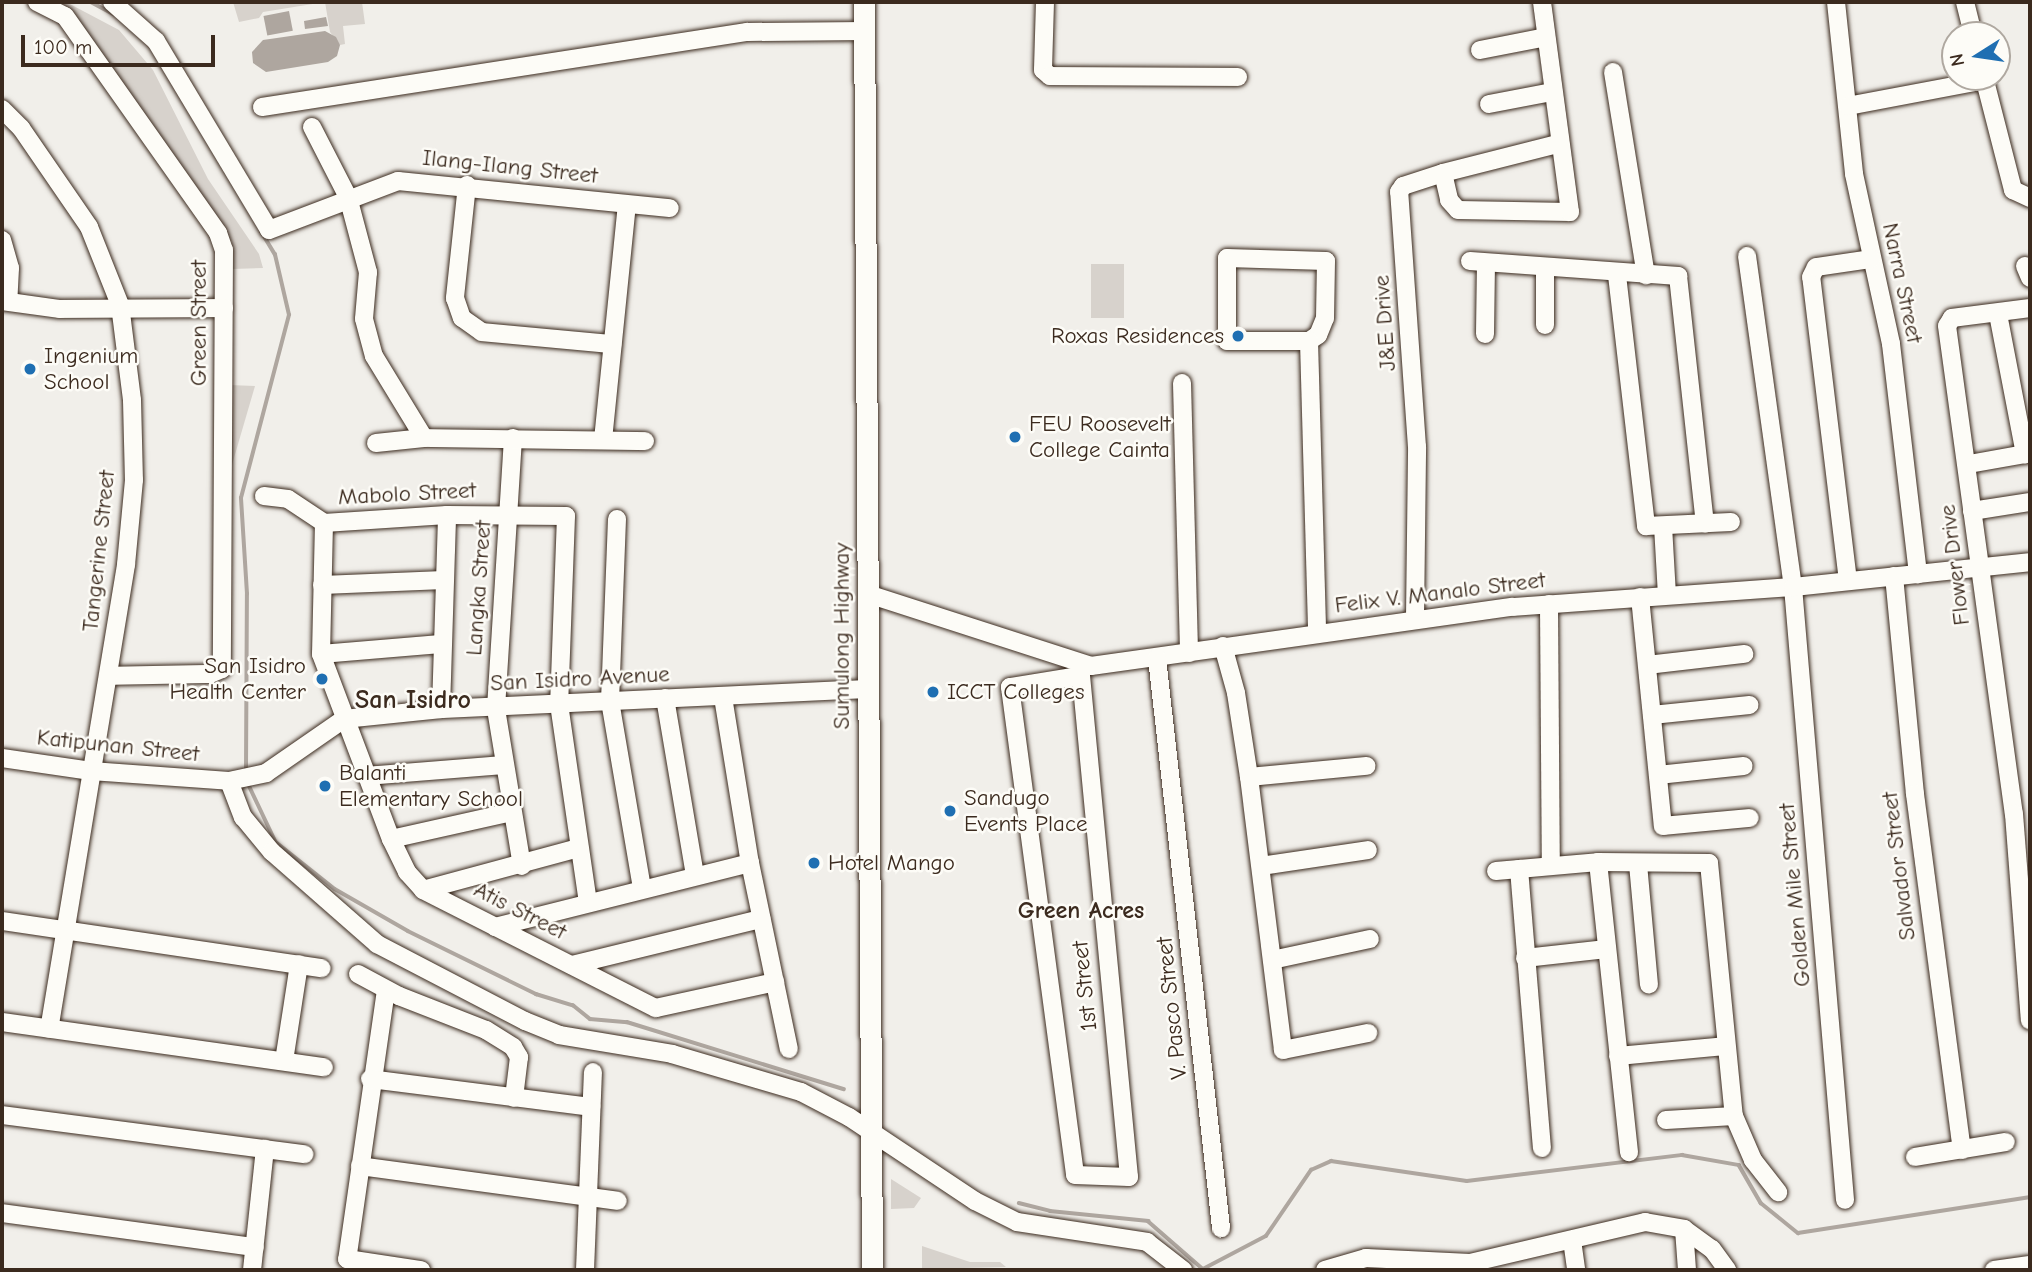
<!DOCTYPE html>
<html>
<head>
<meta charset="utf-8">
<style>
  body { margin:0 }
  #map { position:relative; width:2032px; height:1272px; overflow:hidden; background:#f1efea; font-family:"Comic Neue",sans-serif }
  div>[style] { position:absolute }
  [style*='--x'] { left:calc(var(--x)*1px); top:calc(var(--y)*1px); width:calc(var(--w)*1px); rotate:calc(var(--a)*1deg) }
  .green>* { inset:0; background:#d7d2cc; transform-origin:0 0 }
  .water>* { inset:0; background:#aea69f; transform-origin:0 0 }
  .stream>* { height:3.5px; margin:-1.75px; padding:0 1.75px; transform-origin:1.75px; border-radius:1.75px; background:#aea69f }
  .roads { filter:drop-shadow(0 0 2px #3b2a1e) drop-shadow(0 0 2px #3b2a1e) }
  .minor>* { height:18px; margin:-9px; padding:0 9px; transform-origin:9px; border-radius:9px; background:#fdfcf7 }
  .major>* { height:21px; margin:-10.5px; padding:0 10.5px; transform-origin:10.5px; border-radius:10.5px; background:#fdfcf7 }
  .dots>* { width:19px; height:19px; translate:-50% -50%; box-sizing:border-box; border:4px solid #fdfcf7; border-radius:50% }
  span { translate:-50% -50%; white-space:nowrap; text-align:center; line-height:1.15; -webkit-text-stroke:5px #fdfcf7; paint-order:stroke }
  .street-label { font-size:23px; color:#3b2a1e }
  .poi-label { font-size:23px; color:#3b2a1e }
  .right { translate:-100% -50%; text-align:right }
  .left { translate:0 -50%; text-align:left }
  .neighbourhood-label { font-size:24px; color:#3b2a1e; font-weight:700 }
  .quarter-label { font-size:26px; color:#3b2a1e; font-weight:700 }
  .frame { position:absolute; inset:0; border:4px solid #3b2a1e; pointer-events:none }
  .north { position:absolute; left:1941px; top:21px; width:70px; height:70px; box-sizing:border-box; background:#fdfcf7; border:2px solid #afa8a0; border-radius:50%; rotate:258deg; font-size:19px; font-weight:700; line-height:28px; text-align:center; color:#3b2a1e }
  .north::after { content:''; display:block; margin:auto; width:24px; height:32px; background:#1f6fb2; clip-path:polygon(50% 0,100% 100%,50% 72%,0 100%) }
  .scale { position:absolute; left:21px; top:35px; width:194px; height:32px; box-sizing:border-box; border:4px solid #3b2a1e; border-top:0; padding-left:9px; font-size:21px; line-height:24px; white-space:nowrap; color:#3b2a1e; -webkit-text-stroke:5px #fdfcf7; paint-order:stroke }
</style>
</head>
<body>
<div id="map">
  <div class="green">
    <i style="clip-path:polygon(46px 2px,66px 2px,119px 30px,153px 70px,208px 179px,259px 254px,263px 268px,232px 269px,232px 242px,69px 14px)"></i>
    <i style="clip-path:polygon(233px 2px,362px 2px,365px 24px,343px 26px,345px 44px,340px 45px,330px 32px,325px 2px,263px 12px,259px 18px,239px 22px)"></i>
    <i style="left:1091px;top:264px;width:33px;height:54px"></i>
    <i style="clip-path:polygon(229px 385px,255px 386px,229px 475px)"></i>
    <i style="clip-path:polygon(891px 1179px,921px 1198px,914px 1208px,891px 1209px)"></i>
    <i style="clip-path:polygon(922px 1246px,970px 1262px,1000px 1262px,1006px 1267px,922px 1269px)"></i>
  </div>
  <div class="water">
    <i style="left:289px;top:11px;width:20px;height:26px;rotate:79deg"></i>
    <i style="clip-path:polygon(326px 17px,328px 26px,305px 29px,304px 21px)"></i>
    <i style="clip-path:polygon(325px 31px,336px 37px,340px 45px,337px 56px,328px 62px,266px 72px,253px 63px,252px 52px,263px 40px)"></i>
  </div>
  <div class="stream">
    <i style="--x:91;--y:2;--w:26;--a:28"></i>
    <i style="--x:246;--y:770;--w:176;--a:-89.7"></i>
    <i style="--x:247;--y:594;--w:96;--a:-93.6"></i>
    <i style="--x:241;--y:498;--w:189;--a:-75.3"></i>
    <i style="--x:289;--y:315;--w:62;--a:-103.1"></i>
    <i style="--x:275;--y:255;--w:26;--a:-121"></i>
    <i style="--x:247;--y:781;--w:68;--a:64.6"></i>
    <i style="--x:276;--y:842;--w:75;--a:38.5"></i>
    <i style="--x:335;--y:889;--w:84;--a:29.9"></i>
    <i style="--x:408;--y:931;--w:143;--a:26.2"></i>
    <i style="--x:536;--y:994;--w:39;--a:17"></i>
    <i style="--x:573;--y:1005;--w:22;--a:39"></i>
    <i style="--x:590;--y:1019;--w:37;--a:5"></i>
    <i style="--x:627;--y:1022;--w:227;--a:17.2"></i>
    <i style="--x:1019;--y:1203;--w:32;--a:14"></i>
    <i style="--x:1050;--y:1211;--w:99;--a:5.8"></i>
    <i style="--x:1148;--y:1221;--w:73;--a:41.1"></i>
    <i style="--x:1203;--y:1269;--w:71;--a:-27.6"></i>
    <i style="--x:1266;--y:1236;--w:80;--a:-55.7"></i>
    <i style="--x:1311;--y:1170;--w:22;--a:-24"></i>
    <i style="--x:1331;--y:1161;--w:137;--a:8.4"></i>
    <i style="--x:1467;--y:1181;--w:217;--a:-6.9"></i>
    <i style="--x:1682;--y:1155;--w:58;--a:10"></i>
    <i style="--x:1739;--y:1165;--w:44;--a:59.9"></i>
    <i style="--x:1761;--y:1203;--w:48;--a:39"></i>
    <i style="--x:1798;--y:1233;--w:235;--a:-8.8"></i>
  </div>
  <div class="roads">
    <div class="minor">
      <i style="--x:37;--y:2;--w:31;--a:27"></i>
      <i style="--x:65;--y:16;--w:266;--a:54.8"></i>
      <i style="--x:218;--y:233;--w:18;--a:71"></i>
      <i style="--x:224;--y:250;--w:419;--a:90.3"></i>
      <i style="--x:222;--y:669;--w:13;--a:157"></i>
      <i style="--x:210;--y:674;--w:101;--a:178.9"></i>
      <i style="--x:112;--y:2;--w:59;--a:41.6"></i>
      <i style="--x:156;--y:41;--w:220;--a:59.1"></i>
      <i style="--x:269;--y:230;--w:138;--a:-20.8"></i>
      <i style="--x:398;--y:181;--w:273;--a:5.7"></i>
      <i style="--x:1045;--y:2;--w:68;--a:91.7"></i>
      <i style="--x:1043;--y:70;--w:9;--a:41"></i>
      <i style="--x:1050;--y:76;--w:188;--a:0.3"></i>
      <i style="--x:1836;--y:2;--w:173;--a:84"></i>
      <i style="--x:1854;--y:174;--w:174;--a:77.7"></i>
      <i style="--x:1891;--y:344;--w:232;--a:83.3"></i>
      <i style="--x:1965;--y:2;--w:34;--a:76"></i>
      <i style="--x:1480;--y:50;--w:67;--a:-11.1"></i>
      <i style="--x:1613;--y:72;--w:206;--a:80.8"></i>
      <i style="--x:1984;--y:77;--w:117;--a:75.6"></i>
      <i style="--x:2013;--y:190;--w:19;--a:25"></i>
      <i style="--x:1489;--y:104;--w:64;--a:-10.8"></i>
      <i style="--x:1848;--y:106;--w:139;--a:-10.7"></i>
      <i style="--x:262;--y:107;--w:491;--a:-8.8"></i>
      <i style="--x:747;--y:32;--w:118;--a:-0.5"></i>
      <i style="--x:2;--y:109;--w:27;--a:45"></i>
      <i style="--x:21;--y:128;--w:120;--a:55.5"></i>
      <i style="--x:89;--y:227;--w:84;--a:68.3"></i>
      <i style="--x:120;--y:305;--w:96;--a:82.8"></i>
      <i style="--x:132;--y:400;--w:80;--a:88.6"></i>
      <i style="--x:134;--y:480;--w:85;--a:95.4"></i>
      <i style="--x:126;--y:565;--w:470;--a:99.4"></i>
      <i style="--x:312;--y:127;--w:79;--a:62.8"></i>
      <i style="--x:348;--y:197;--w:78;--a:75.1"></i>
      <i style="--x:368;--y:272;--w:47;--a:94.9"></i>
      <i style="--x:364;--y:319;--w:38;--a:75"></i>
      <i style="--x:374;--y:356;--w:96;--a:58.6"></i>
      <i style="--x:1443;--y:173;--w:28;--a:77"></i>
      <i style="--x:1449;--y:200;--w:13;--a:48"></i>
      <i style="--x:1458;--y:210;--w:112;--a:1"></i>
      <i style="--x:1570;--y:212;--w:212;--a:-97.6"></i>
      <i style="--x:467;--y:185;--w:114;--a:96.1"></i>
      <i style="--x:455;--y:298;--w:21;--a:71"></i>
      <i style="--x:462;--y:318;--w:24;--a:35"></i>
      <i style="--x:482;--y:332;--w:131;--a:5.3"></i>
      <i style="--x:2;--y:240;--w:29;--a:74"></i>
      <i style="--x:10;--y:268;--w:33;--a:93"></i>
      <i style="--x:1747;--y:256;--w:334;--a:82.1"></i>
      <i style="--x:1793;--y:587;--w:615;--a:85.15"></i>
      <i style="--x:1227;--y:258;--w:99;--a:1.7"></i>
      <i style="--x:1326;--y:261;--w:57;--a:91"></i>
      <i style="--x:1325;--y:318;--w:18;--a:112"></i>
      <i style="--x:1318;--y:335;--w:11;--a:146"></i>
      <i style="--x:1309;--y:341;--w:82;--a:180"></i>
      <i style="--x:1227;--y:341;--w:83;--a:-90"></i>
      <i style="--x:1470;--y:261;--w:209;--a:4.1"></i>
      <i style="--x:1678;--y:276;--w:249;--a:83.8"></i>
      <i style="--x:2025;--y:266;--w:13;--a:67"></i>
      <i style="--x:1545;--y:268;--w:57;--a:90"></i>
      <i style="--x:1617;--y:275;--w:253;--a:83.4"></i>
      <i style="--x:1646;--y:526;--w:85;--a:-2.7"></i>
      <i style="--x:2;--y:301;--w:59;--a:7.9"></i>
      <i style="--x:60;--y:309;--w:164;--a:-0.3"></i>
      <i style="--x:2030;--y:308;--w:79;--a:172.7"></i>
      <i style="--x:1952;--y:318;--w:9;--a:122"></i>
      <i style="--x:1947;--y:326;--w:493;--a:82.2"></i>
      <i style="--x:2014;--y:814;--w:207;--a:85.6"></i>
      <i style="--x:1998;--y:314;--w:143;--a:79.1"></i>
      <i style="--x:1485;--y:334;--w:71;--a:-89.2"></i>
      <i style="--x:1309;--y:341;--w:292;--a:88.4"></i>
      <i style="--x:1182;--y:383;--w:270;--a:88.5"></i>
      <i style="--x:513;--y:438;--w:272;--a:93.6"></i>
      <i style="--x:496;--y:709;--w:159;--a:80.6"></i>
      <i style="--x:603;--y:440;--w:236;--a:-84.2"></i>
      <i style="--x:376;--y:443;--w:48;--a:-5.9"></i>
      <i style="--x:424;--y:438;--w:221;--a:0.8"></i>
      <i style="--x:1969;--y:464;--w:62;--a:-10.2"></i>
      <i style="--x:264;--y:496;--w:24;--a:7"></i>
      <i style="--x:288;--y:499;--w:43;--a:33.7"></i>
      <i style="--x:1972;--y:511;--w:59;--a:-8.8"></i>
      <i style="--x:617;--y:519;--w:182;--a:92.2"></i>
      <i style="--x:610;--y:701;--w:190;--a:80.3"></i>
      <i style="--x:324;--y:523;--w:131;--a:91.3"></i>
      <i style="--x:321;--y:654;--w:198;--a:69.3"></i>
      <i style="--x:391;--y:839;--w:37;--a:64"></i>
      <i style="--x:407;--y:872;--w:24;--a:48"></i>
      <i style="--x:423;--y:890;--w:261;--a:26.9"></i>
      <i style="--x:656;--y:1008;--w:122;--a:-12.3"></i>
      <i style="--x:324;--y:523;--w:123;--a:-3.7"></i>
      <i style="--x:447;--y:515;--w:119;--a:0.5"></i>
      <i style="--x:566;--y:516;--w:188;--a:92.1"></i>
      <i style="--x:559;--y:704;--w:200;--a:81.7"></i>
      <i style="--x:1663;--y:526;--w:69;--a:86.7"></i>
      <i style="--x:1894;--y:576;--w:219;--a:84.5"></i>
      <i style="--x:1915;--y:794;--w:359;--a:82.5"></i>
      <i style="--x:1848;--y:581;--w:306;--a:-96.9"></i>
      <i style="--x:1811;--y:277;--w:11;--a:-63"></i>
      <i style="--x:1816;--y:267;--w:56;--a:-8.3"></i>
      <i style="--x:322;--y:585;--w:122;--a:-2.3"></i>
      <i style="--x:868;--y:594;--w:234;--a:17.9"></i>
      <i style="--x:1091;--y:666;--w:426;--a:-8"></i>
      <i style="--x:1513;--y:607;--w:281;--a:-4.1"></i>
      <i style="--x:1793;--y:587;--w:238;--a:-6"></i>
      <i style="--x:1640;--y:597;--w:230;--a:84.3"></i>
      <i style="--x:1663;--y:826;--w:87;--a:-5.3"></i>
      <i style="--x:1549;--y:604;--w:261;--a:89.6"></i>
      <i style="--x:1415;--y:618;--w:171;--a:-89.3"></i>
      <i style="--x:1417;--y:447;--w:256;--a:-94"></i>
      <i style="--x:1399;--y:192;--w:7;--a:-56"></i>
      <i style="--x:1403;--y:186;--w:42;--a:-18"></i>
      <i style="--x:1443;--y:173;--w:119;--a:-14.2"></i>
      <i style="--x:1223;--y:646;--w:49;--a:74.5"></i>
      <i style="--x:1236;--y:693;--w:85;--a:81.2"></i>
      <i style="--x:1249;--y:777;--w:275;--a:82.9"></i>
      <i style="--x:1283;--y:1050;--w:87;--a:-11.3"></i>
      <i style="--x:321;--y:654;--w:120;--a:-4.8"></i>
      <i style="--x:1157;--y:658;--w:574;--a:83.59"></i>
      <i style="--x:1647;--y:665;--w:98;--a:-6.5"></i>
      <i style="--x:1079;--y:676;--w:70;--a:170.9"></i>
      <i style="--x:1010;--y:687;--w:492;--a:82.4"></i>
      <i style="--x:1075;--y:1175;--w:54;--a:2.1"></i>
      <i style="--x:1129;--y:1177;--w:514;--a:-95.47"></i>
      <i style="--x:723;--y:697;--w:168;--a:80.8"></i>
      <i style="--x:750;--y:863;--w:190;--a:78.2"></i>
      <i style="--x:665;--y:698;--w:180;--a:80.4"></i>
      <i style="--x:441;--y:709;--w:194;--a:-88.2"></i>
      <i style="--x:1652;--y:715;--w:98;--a:-5.9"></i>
      <i style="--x:2;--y:758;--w:90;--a:8.3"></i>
      <i style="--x:91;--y:771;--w:138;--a:4.1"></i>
      <i style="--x:229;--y:781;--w:38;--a:-12"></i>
      <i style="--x:266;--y:773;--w:95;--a:-34.7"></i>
      <i style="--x:344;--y:719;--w:98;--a:-5.9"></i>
      <i style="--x:441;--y:709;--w:428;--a:-2.7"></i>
      <i style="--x:1658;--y:775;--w:86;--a:-6"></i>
      <i style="--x:366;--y:776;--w:138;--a:-4.6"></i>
      <i style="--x:1249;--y:777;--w:118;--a:-5.4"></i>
      <i style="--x:229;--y:781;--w:39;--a:69"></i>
      <i style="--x:243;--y:817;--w:45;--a:50.4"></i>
      <i style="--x:272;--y:852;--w:140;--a:41.2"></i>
      <i style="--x:377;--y:944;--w:167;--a:27.5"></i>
      <i style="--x:525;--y:1021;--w:37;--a:22"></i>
      <i style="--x:559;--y:1035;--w:115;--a:9.5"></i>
      <i style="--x:672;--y:1054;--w:134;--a:16.4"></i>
      <i style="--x:801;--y:1092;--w:54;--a:27.5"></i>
      <i style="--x:849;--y:1117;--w:151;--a:33.7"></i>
      <i style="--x:975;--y:1201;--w:47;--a:26.6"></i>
      <i style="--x:1017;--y:1222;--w:132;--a:8.7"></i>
      <i style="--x:1147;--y:1242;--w:46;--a:37.9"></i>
      <i style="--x:391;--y:839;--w:124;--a:-12.6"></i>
      <i style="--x:1598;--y:862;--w:292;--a:83.9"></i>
      <i style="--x:1638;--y:864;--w:121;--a:84.8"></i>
      <i style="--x:1261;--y:866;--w:108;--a:-8.5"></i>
      <i style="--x:1519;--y:869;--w:280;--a:85.3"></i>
      <i style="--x:1496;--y:871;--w:102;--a:-5"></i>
      <i style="--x:1598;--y:862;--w:111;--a:0.5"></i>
      <i style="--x:1709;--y:863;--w:254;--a:84.4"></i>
      <i style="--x:1734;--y:1116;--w:48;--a:66.6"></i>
      <i style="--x:1753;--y:1160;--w:41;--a:52"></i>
      <i style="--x:423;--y:890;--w:162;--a:-15.1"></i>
      <i style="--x:2;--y:921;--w:323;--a:8.4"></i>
      <i style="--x:495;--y:927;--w:263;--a:-14.1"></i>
      <i style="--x:1525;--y:958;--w:82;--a:-6.3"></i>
      <i style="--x:1272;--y:960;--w:100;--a:-12.1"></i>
      <i style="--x:572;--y:965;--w:195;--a:-13.7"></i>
      <i style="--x:358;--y:974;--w:47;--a:28.2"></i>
      <i style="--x:399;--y:996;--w:93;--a:21.3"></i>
      <i style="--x:486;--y:1030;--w:32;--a:32"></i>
      <i style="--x:513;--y:1047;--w:12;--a:59"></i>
      <i style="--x:519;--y:1057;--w:41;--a:97"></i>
      <i style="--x:386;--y:990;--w:272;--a:98.2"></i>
      <i style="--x:347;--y:1259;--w:75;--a:8.5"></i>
      <i style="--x:2;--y:1022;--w:325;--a:8"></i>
      <i style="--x:1618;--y:1056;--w:107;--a:-5.3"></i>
      <i style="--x:284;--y:1061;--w:98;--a:-81.2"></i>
      <i style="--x:370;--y:1079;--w:223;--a:7.2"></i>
      <i style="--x:2;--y:1115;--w:305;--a:7.4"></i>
      <i style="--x:1666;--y:1120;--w:68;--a:-3.4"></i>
      <i style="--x:1915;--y:1157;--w:92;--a:-9.4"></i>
      <i style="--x:360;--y:1166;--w:260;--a:7.7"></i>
      <i style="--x:2;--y:1213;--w:255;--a:7.7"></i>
      <i style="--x:1684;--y:1229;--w:41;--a:85.8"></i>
      <i style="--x:1572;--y:1240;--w:30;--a:82"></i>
      <i style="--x:252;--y:1270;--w:122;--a:-83.9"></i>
      <i style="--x:585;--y:1270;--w:198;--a:-87.7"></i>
      <i style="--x:1325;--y:1270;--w:43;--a:-16.3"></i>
      <i style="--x:1366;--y:1258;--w:104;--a:2.8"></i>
      <i style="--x:1470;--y:1263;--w:180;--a:-13.2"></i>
      <i style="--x:1645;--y:1222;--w:40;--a:10"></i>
      <i style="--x:1684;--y:1229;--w:34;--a:36"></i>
      <i style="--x:1712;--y:1249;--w:26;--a:54"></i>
      <i style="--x:1994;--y:1270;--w:36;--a:-8"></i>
    </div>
    <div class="major">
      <i style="--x:864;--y:2;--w:1268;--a:89.64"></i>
    </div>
  </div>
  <div class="dots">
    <i style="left:1238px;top:336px;background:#1f6fb2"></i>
    <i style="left:30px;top:369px;background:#1f6fb2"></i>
    <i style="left:1015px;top:437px;background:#1f6fb2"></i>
    <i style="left:322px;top:679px;background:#1f6fb2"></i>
    <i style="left:933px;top:692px;background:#1f6fb2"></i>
    <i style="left:325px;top:786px;background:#1f6fb2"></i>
    <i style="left:950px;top:811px;background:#1f6fb2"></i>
    <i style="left:814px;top:863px;background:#1f6fb2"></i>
  </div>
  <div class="street-label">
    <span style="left:510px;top:167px;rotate:6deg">Ilang-Ilang Street</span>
    <span style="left:1902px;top:283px;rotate:78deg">Narra Street</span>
    <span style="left:199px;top:323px;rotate:-90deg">Green Street</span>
    <span style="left:1385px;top:323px;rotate:-94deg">J&amp;E Drive</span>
    <span style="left:407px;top:494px;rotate:-3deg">Mabolo Street</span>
    <span style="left:99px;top:551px;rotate:-84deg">Tangerine Street</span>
    <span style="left:1955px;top:565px;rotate:-97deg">Flower Drive</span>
    <span style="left:479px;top:588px;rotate:-86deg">Langka Street</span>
    <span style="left:1440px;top:593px;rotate:-7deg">Felix V. Manalo Street</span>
    <span style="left:842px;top:636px;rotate:-90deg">Sumulong Highway</span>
    <span style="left:580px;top:679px;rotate:-3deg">San Isidro Avenue</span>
    <span style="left:118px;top:746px;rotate:6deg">Katipunan Street</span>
    <span style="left:1899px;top:866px;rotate:-97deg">Salvador Street</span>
    <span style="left:1795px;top:895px;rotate:-95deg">Golden Mile Street</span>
    <span style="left:520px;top:911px;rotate:27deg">Atis Street</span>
    <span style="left:1085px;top:986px;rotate:-96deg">1st Street</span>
    <span style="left:1172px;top:1008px;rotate:-96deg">V. Pasco Street</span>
  </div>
  <div class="poi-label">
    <span class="right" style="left:1224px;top:336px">Roxas Residences</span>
    <span class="left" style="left:44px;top:369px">Ingenium<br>School</span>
    <span class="left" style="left:1029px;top:437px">FEU Roosevelt<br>College Cainta</span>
    <span class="right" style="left:306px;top:679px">San Isidro<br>Health Center</span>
    <span class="left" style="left:947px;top:692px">ICCT Colleges</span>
    <span class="left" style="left:339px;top:786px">Balanti<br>Elementary School</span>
    <span class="left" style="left:964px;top:811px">Sandugo<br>Events Place</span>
    <span class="left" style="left:828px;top:863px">Hotel Mango</span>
  </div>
  <div class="neighbourhood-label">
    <span style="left:1081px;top:911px">Green Acres</span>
  </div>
  <div class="quarter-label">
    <span style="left:413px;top:701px">San Isidro</span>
  </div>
  <div class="frame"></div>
  <div class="north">N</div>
  <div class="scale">100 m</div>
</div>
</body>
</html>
